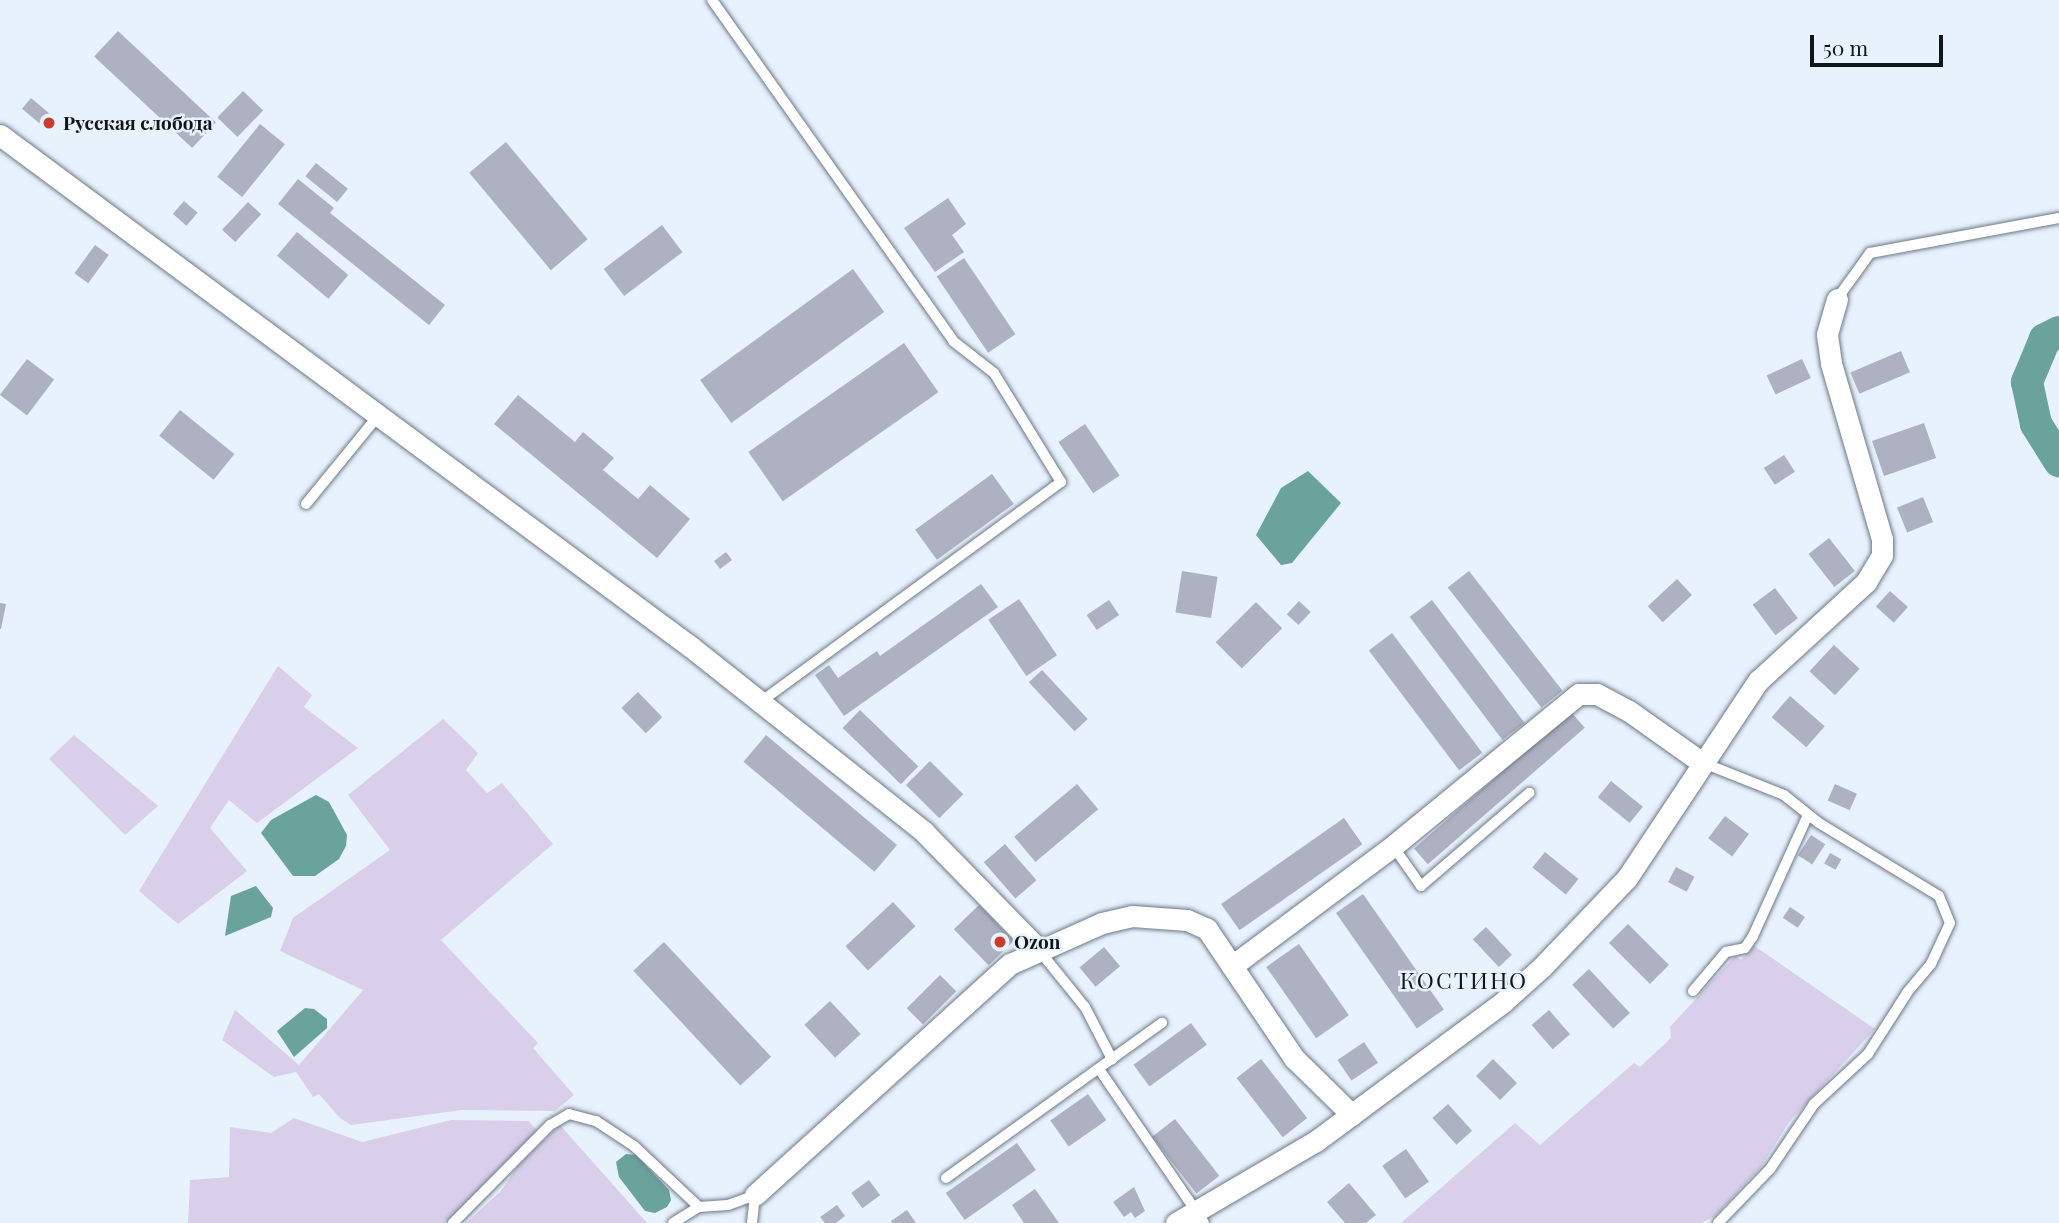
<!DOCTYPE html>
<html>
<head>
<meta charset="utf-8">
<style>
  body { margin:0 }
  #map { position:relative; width:2059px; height:1223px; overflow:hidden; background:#e7f2fd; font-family:"Playfair Display",serif }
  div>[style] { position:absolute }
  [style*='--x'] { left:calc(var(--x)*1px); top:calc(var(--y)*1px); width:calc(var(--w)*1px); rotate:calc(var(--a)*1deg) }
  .green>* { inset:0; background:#d9cfea }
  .water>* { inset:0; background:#6aa29c }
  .river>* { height:32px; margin:-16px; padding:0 16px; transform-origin:16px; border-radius:16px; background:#6aa29c }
  .building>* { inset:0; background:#adb1c1; transform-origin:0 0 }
  .roads { filter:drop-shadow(0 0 2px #6c7984) drop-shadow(0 0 2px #6c7984) }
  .lane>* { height:10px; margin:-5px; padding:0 5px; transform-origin:5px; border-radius:5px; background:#fff }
  .street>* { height:21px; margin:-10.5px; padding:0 10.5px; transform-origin:10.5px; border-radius:10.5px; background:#fff }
  .dots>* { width:19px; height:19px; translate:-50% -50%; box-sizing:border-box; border:4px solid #e7f2fd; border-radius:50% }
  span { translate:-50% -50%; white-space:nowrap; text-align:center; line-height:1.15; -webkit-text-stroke:5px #e7f2fd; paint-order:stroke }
  .poi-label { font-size:19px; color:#101519; font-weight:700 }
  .left { translate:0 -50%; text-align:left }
  .quarter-label { font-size:23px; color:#101519; letter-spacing:2px }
  .scale { position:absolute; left:1810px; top:35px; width:133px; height:32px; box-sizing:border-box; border:4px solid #101519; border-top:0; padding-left:9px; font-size:21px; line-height:24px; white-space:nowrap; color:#101519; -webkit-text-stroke:5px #e7f2fd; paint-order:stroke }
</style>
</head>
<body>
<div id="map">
  <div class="green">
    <i style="clip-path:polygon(278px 666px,312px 695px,304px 707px,358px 748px,257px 823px,229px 800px,210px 828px,247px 871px,178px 924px,139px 891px)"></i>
    <i style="clip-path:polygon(443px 719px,478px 753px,466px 770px,487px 793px,502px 783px,553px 844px,441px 940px,538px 1043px,533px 1048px,574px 1095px,555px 1111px,462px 1110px,351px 1125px,340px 1118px,319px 1094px,313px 1097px,296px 1072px,274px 1077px,222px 1040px,235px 1010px,299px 1065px,363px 990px,280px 951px,293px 918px,390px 850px,348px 795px)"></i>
    <i style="clip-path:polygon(74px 735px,158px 806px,125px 835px,49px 759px)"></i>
    <i style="clip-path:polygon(1753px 945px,1875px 1029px,1789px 1122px,1761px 1167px,1716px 1215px,1702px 1223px,1401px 1223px,1515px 1123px,1540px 1145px,1634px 1063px,1640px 1067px,1671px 1038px,1670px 1027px,1735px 956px,1741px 960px)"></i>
    <i style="clip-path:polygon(294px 1118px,362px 1142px,451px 1120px,529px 1121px,537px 1131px,445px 1223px,188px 1223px,190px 1180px,229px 1177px,230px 1127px,271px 1133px)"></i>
    <i style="clip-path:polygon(560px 1125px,647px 1223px,466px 1223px,501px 1191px,519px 1164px)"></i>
  </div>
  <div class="water">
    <i style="clip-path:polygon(1308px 471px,1341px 503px,1292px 563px,1281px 565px,1256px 535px,1281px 488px)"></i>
    <i style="clip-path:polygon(316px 795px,329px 802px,347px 835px,346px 846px,339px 859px,315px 876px,293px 876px,261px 833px,271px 820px)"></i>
    <i style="clip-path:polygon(256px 886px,273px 908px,271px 917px,225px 936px,231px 896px)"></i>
    <i style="clip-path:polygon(305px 1008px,314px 1009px,327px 1019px,327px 1028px,294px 1057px,277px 1031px)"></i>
    <i style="clip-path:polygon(626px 1154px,636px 1155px,669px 1190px,671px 1200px,667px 1207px,655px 1213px,645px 1211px,619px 1177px,616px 1162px)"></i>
  </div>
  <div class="river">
    <i style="--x:2059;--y:332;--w:16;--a:153"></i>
    <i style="--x:2045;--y:339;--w:47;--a:112.7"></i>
    <i style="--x:2027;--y:382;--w:43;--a:77.9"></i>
    <i style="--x:2036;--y:424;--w:44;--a:58.1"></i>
  </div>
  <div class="building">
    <i style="left:118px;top:31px;width:134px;height:35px;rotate:43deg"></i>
    <i style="left:243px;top:91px;width:28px;height:37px;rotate:44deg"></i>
    <i style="left:31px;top:98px;width:35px;height:14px;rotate:40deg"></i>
    <i style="left:260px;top:124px;width:32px;height:68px;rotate:39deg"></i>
    <i style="left:506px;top:142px;width:127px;height:48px;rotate:50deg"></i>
    <i style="left:316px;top:163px;width:41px;height:17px;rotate:39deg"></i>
    <i style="clip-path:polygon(298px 179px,334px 208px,330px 213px,445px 305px,429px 325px,278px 204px)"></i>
    <i style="clip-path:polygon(948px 198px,966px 224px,952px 235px,964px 252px,935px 272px,904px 228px)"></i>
    <i style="left:184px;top:201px;width:18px;height:17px;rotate:41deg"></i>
    <i style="left:248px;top:202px;width:18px;height:38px;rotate:43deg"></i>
    <i style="left:662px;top:225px;width:34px;height:73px;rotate:53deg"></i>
    <i style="left:297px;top:232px;width:67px;height:31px;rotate:40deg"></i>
    <i style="left:95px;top:245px;width:17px;height:35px;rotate:36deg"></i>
    <i style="left:964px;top:258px;width:92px;height:33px;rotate:56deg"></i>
    <i style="left:853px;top:269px;width:53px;height:189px;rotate:54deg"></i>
    <i style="left:904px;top:343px;width:60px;height:190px;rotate:55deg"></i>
    <i style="left:1901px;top:351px;width:23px;height:55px;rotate:67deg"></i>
    <i style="left:27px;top:359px;width:34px;height:45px;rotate:37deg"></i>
    <i style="left:1802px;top:359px;width:21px;height:39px;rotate:65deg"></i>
    <i style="clip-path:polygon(518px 395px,575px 442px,583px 432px,614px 458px,603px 470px,638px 499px,650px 485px,690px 519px,657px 558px,494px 424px)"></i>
    <i style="left:180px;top:410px;width:70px;height:33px;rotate:39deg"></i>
    <i style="left:1924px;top:423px;width:37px;height:55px;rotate:71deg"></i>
    <i style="left:1085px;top:424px;width:62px;height:32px;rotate:56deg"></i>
    <i style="left:1784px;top:455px;width:20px;height:24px;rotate:57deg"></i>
    <i style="left:992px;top:474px;width:37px;height:95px;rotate:54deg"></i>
    <i style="left:1923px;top:497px;width:27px;height:28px;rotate:68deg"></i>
    <i style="left:1829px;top:538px;width:42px;height:26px;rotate:52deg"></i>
    <i style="left:726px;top:552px;width:10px;height:15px;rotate:53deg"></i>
    <i style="left:1182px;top:571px;width:36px;height:42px;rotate:9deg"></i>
    <i style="left:1469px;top:571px;width:152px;height:27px;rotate:52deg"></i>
    <i style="left:1677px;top:579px;width:22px;height:40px;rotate:47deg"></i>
    <i style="clip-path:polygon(981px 584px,998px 607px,844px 716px,815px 675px,829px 665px,838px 678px,877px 651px,880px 656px)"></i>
    <i style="left:1775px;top:588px;width:38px;height:28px;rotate:53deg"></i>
    <i style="left:1890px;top:591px;width:24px;height:21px;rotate:42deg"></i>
    <i style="left:1019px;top:599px;width:68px;height:37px;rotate:56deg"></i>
    <i style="left:1109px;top:600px;width:18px;height:27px;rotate:56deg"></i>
    <i style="left:1432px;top:600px;width:154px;height:28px;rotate:53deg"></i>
    <i style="left:1299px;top:601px;width:16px;height:18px;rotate:43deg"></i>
    <i style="left:1256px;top:602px;width:37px;height:57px;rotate:45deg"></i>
    <i style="clip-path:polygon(0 603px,6px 604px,1px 629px,0 629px)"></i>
    <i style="left:1392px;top:633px;width:150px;height:29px;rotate:53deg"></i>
    <i style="left:1834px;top:645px;width:35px;height:36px;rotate:43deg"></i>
    <i style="left:1042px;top:670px;width:67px;height:18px;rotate:47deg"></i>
    <i style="left:638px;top:692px;width:35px;height:23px;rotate:46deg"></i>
    <i style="left:1790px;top:696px;width:46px;height:28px;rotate:41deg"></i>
    <i style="left:860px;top:710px;width:81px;height:25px;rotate:44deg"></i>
    <i style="left:1571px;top:712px;width:21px;height:208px;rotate:49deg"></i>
    <i style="left:766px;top:735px;width:171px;height:35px;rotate:40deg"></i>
    <i style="left:930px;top:761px;width:47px;height:34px;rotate:45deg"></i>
    <i style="left:1611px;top:781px;width:41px;height:21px;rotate:39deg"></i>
    <i style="left:1077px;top:784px;width:33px;height:82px;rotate:50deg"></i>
    <i style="left:1835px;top:784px;width:24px;height:18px;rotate:24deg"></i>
    <i style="left:1725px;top:816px;width:30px;height:28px;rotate:37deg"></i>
    <i style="left:1344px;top:818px;width:32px;height:150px;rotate:55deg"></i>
    <i style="left:1811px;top:835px;width:17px;height:24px;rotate:33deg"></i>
    <i style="left:1005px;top:844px;width:48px;height:28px;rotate:49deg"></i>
    <i style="left:1545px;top:852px;width:43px;height:20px;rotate:39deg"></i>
    <i style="left:1830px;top:853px;width:13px;height:12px;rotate:29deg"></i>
    <i style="left:1676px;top:867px;width:21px;height:17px;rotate:28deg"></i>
    <i style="left:1363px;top:894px;width:141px;height:33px;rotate:55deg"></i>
    <i style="left:893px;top:902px;width:33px;height:65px;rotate:47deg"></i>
    <i style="left:979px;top:905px;width:50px;height:35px;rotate:46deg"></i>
    <i style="left:1790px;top:907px;width:18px;height:13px;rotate:34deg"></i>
    <i style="left:1628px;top:924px;width:58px;height:27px;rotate:45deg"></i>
    <i style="left:1486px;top:927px;width:38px;height:18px;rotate:47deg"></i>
    <i style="left:664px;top:942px;width:157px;height:42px;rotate:47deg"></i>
    <i style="left:1299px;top:944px;width:87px;height:40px;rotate:55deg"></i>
    <i style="left:1104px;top:947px;width:25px;height:32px;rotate:50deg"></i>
    <i style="left:1589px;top:969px;width:60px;height:23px;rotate:47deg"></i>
    <i style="left:940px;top:975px;width:23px;height:47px;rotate:45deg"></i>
    <i style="left:830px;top:1001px;width:45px;height:35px;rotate:47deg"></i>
    <i style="left:1549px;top:1010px;width:32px;height:23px;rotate:49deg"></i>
    <i style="left:1191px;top:1023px;width:27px;height:71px;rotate:54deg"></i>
    <i style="left:1364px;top:1042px;width:25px;height:32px;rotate:56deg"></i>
    <i style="left:1261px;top:1059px;width:75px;height:31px;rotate:52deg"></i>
    <i style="left:1493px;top:1059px;width:34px;height:24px;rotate:45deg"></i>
    <i style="left:1088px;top:1094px;width:32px;height:46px;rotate:55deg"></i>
    <i style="left:1448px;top:1104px;width:36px;height:21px;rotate:48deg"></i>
    <i style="left:1175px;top:1119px;width:72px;height:29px;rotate:52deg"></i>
    <i style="left:1017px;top:1143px;width:33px;height:87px;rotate:55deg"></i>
    <i style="left:1406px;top:1149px;width:40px;height:29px;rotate:55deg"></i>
    <i style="left:869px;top:1180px;width:19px;height:22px;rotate:54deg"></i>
    <i style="clip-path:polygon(1349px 1183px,1376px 1215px,1366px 1223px,1345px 1223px,1327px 1202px)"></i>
    <i style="clip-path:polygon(1134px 1187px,1145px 1211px,1135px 1218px,1131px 1212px,1124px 1217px,1113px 1202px)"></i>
    <i style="clip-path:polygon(1035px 1189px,1059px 1223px,1024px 1223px,1012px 1205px)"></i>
    <i style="clip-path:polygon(837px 1205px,845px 1216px,836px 1223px,825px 1223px,820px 1217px)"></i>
    <i style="clip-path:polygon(907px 1210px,916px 1223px,892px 1223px,891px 1221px)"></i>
  </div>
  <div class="roads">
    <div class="lane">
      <i style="--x:712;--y:0;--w:418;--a:54.7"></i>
      <i style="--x:953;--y:341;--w:52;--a:38"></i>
      <i style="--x:994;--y:373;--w:128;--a:58.4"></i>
      <i style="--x:1061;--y:482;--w:373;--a:143.8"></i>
      <i style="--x:1837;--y:299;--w:57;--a:-54.3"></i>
      <i style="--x:1870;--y:253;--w:192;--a:-10.5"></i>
      <i style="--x:306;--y:504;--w:114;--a:-50.7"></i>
      <i style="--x:1701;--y:762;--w:89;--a:21.7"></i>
      <i style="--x:1784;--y:795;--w:45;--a:38.7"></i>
      <i style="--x:1819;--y:823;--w:140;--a:31.3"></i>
      <i style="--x:1939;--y:896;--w:29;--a:68"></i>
      <i style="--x:1950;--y:923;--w:45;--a:114.9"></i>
      <i style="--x:1931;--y:964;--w:38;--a:130"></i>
      <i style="--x:1907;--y:993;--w:72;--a:122.6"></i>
      <i style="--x:1868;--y:1054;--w:74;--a:137.2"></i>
      <i style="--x:1814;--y:1104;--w:78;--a:124.1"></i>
      <i style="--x:1770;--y:1169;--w:75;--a:133.9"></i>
      <i style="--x:1393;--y:846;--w:49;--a:55"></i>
      <i style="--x:1421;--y:886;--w:143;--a:-40.7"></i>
      <i style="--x:1038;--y:949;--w:75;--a:51"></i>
      <i style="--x:1085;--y:1007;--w:59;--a:62.6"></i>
      <i style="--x:1693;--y:991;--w:51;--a:-49.8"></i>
      <i style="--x:1726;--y:952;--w:19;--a:-12"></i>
      <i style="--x:1745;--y:948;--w:14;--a:-56"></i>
      <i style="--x:1753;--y:936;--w:133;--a:-65.6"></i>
      <i style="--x:1099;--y:1069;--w:186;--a:55.7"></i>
      <i style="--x:946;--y:1178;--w:266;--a:-35.7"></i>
      <i style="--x:453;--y:1223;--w:138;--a:-45.3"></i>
      <i style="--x:550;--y:1125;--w:22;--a:-30"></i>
      <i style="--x:569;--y:1114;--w:28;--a:15"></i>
      <i style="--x:596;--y:1121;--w:45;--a:33.3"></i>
      <i style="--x:634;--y:1146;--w:89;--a:43.2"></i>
      <i style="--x:673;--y:1223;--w:31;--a:-32"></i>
      <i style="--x:699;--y:1207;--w:29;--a:-4"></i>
      <i style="--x:728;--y:1205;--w:29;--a:-20"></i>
      <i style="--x:752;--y:1223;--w:28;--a:-84"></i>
    </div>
    <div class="street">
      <i style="--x:0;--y:135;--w:860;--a:36.54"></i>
      <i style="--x:691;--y:647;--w:298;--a:38.4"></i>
      <i style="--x:924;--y:832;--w:163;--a:45.7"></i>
      <i style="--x:1232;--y:966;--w:201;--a:-36.7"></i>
      <i style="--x:1393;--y:846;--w:240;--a:-39.3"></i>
      <i style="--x:1579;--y:694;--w:18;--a:0"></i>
      <i style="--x:1597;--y:694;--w:36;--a:28"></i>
      <i style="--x:1629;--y:711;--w:88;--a:35.3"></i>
      <i style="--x:755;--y:1195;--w:344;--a:-42.2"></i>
      <i style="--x:1010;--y:964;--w:101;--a:-24"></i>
      <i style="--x:1102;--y:923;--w:31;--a:-13"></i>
      <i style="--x:1132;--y:916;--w:55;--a:4.2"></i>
      <i style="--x:1187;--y:920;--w:22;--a:24"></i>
      <i style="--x:1207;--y:929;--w:156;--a:56"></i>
      <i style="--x:1294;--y:1058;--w:81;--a:44.5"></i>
      <i style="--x:1176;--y:1223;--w:162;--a:-30.4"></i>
      <i style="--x:1316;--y:1141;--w:233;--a:-36.6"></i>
      <i style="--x:1503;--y:1002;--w:52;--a:-41.9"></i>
      <i style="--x:1542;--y:967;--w:123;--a:-46.3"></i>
      <i style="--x:1627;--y:878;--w:237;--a:-56.4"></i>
      <i style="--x:1758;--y:681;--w:147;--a:-42.5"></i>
      <i style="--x:1866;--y:582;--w:31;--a:-59"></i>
      <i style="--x:1882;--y:555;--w:16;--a:-90"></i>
      <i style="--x:1882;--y:539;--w:183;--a:-106.2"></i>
      <i style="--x:1831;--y:363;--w:29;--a:-98"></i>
      <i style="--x:1827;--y:334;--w:36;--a:-74"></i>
    </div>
  </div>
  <div class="dots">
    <i style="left:49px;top:123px;background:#c93c2e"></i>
    <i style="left:1000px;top:942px;background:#c93c2e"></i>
  </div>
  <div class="poi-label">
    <span class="left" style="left:63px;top:123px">Русская слобода</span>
    <span class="left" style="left:1014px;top:942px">Ozon</span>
  </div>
  <div class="quarter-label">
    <span style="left:1464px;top:980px">КОСТИНО</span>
  </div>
  <div class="scale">50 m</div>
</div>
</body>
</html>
